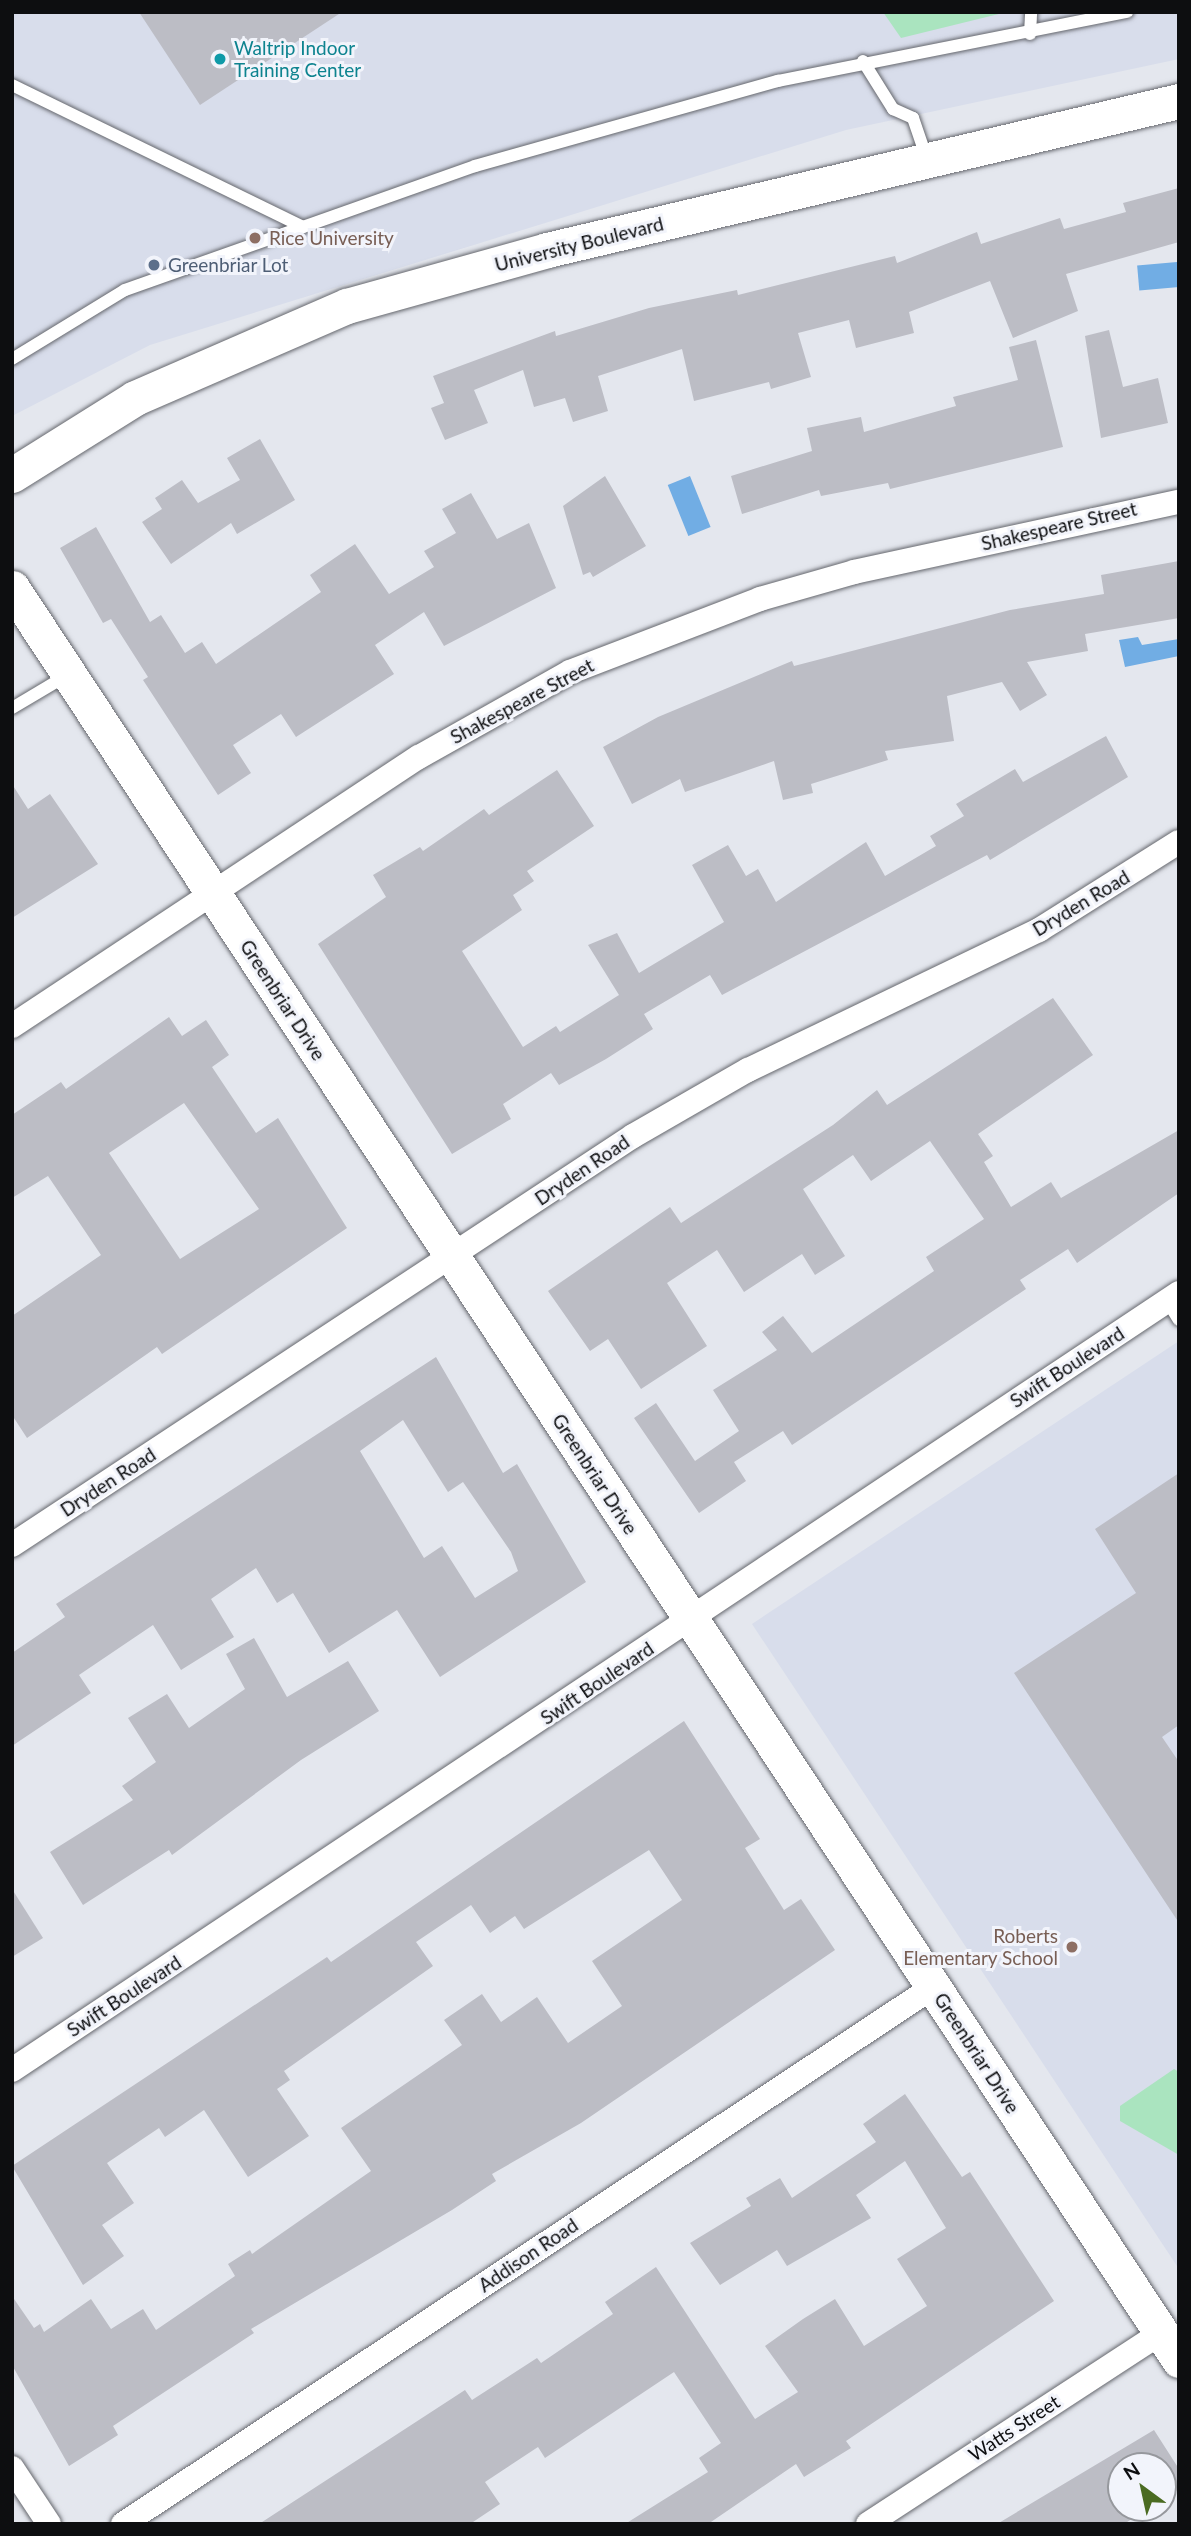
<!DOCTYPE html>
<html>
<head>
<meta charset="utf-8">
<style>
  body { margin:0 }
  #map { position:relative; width:1191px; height:2536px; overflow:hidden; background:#e4e7ee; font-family:Lato,sans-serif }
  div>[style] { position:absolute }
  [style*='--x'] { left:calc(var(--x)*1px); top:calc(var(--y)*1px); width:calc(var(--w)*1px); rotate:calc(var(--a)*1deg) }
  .built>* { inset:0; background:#d8ddeb }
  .green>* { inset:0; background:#aae4bf }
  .water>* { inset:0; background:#71ade4; transform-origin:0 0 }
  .building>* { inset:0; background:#bcbdc5 }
  .roads { filter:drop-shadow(0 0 2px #65676d) drop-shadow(0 0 2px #65676d) }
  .service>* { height:12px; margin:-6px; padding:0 6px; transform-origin:6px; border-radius:6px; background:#fff }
  .minor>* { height:24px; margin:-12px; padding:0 12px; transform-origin:12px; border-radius:12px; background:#fff }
  .secondary>* { height:35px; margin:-17.5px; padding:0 17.5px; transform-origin:17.5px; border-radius:17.5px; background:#fff }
  .dots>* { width:19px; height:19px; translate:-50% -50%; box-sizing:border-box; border:4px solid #f2f4fb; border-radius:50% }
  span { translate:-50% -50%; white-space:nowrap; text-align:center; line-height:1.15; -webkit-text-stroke:6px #f2f4fb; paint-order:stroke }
  .culture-label { font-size:19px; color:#0d838f }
  .left { translate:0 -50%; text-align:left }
  .education-label { font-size:19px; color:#785e54 }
  .right { translate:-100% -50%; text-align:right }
  .street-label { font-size:19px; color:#0d0e10 }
  .service-label { font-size:19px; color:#4e5e75 }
  .frame { position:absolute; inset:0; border:14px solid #0d0e10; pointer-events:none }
  .north { position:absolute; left:1107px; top:2452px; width:70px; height:70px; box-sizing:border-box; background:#f2f4fb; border:2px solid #96989d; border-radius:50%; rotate:327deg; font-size:19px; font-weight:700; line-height:28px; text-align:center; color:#0d0e10 }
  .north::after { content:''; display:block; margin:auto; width:24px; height:32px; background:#4b6b22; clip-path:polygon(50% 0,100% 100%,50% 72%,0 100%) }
</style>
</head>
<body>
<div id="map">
  <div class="built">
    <i style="clip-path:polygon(12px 12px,1179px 12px,1179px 59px,846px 130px,150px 345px,12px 416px)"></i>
    <i style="clip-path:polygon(1179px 1341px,1179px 2269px,752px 1624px)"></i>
  </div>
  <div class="green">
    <i style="clip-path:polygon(883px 12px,1007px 12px,901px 38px)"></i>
    <i style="clip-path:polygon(1174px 2069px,1179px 2072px,1179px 2155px,1120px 2121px,1120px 2106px)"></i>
  </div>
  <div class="water">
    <i style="left:1177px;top:262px;width:25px;height:40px;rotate:85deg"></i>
    <i style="left:690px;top:476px;width:55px;height:24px;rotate:68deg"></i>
    <i style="clip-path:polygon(1138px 637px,1142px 645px,1179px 639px,1179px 656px,1125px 667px,1119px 640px)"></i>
  </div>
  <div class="building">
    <i style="clip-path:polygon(139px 12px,342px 12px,200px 105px)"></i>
    <i style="clip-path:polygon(1179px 188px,1179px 242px,1066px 274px,1078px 311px,1013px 338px,990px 281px,909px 312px,914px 333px,856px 348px,849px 320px,798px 333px,811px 377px,771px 389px,769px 382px,694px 401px,682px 349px,598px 376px,608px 411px,573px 422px,565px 398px,534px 407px,523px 370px,474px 390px,488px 423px,445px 440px,431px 408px,444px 403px,433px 376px,555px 331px,556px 336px,649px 308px,737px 290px,738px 295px,895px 256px,897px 263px,977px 232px,981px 244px,1060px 218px,1064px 229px,1126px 212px,1123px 203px)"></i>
    <i style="clip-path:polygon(1109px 330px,1123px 387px,1158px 378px,1168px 423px,1101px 438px,1085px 336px)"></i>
    <i style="clip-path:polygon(1036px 340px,1063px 447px,890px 489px,888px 483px,821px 496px,819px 490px,742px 514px,731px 476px,812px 451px,807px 428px,861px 417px,864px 432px,956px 406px,953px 397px,1018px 380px,1009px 347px)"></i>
    <i style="clip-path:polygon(260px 439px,295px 500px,237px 534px,231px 523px,171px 564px,142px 522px,162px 509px,155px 498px,182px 480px,198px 503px,240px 480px,227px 458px)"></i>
    <i style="clip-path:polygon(605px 476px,646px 546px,593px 577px,590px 572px,583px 575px,563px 506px)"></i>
    <i style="clip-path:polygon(471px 493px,497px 539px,529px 523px,556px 588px,444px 646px,424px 612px,375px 645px,394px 674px,296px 737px,281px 714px,233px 745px,251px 773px,218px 795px,143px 680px,148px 677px,111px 619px,103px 623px,60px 548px,96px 527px,150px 622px,161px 615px,185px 653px,202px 642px,216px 664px,321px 592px,310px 575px,355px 544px,389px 594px,434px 567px,424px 551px,456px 533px,442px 509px)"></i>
    <i style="clip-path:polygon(1179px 561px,1179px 618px,1085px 634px,1088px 651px,1027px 662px,1047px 695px,1020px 711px,1002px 682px,947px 696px,954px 741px,885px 751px,888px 760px,811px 784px,813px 793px,783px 800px,774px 761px,685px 792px,680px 779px,632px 804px,603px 747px,658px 717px,792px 661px,794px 666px,1010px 610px,1104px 594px,1101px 575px)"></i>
    <i style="clip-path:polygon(1106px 736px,1128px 777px,990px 860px,987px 855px,722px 995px,710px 975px,644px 1014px,653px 1029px,606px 1059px,559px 1085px,551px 1073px,503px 1104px,511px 1119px,452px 1154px,318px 944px,386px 897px,373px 875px,420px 847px,423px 851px,484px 809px,489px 815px,557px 770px,594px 826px,527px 871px,534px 881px,513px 895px,522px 910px,462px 951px,523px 1047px,556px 1026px,560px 1032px,619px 995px,588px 945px,617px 933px,639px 973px,724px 922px,692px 865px,728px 845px,746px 876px,758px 869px,776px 902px,866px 842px,885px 876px,936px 846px,930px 836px,964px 816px,956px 804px,1015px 769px,1023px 782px)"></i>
    <i style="clip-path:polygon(12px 784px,28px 809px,50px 794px,98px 864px,12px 918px)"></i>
    <i style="clip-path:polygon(1053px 998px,1093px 1055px,978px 1134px,993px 1156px,984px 1162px,1011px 1207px,1051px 1182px,1061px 1198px,1179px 1130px,1179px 1193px,1077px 1263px,1068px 1249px,1020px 1280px,1026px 1289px,792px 1445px,783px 1431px,734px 1462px,746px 1481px,699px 1513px,634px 1418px,656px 1403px,695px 1461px,739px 1431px,713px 1390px,777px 1350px,762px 1332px,783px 1316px,812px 1353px,934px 1271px,926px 1257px,984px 1219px,930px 1141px,871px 1181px,853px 1155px,803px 1189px,845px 1256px,815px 1275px,802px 1254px,744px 1292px,717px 1250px,667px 1283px,707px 1346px,641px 1389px,608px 1339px,590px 1351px,548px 1291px,670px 1207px,681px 1223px,833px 1125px,877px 1090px,887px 1105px)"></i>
    <i style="clip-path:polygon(evenodd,169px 1017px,182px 1036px,206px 1020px,229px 1055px,212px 1067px,256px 1133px,278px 1118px,347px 1228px,162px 1354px,157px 1347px,27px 1438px,12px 1415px,12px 1316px,101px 1255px,48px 1176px,12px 1198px,12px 1115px,61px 1082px,66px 1089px,169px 1017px,184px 1103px,259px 1209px,180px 1259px,109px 1153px,184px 1103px)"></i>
    <i style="clip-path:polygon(evenodd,436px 1357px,503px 1473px,517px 1464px,586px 1582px,440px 1677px,397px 1610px,329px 1653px,293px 1593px,277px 1603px,256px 1568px,211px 1599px,234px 1637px,181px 1670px,153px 1625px,79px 1675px,91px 1693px,12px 1746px,12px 1653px,65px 1617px,56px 1604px,436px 1357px,403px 1420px,448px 1492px,463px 1482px,511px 1552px,518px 1571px,475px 1598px,442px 1546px,424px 1558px,360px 1451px,403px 1420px)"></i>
    <i style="clip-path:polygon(1179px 1473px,1179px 1725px,1162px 1737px,1179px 1762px,1179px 1923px,1014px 1673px,1136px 1593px,1095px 1529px)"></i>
    <i style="clip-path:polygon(254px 1638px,287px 1697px,348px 1661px,379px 1711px,301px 1760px,172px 1855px,169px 1850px,83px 1905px,50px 1852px,133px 1800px,122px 1786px,156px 1762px,128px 1718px,167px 1694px,189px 1728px,245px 1689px,226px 1654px)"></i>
    <i style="clip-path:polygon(684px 1721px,760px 1839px,745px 1848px,784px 1910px,801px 1899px,835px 1950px,581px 2123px,492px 2174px,496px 2181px,452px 2210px,251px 2329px,254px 2333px,113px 2426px,118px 2435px,69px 2466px,12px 2365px,12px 2296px,34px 2328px,40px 2324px,44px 2332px,91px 2299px,111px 2329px,143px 2309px,156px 2330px,235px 2276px,228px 2264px,250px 2250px,252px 2254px,371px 2171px,341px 2128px,462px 2045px,444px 2020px,482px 1994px,501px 2022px,537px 1997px,568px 2043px,622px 2006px,592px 1961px,682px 1900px,649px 1850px,524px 1929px,515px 1916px,490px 1933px,471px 1905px,416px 1942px,433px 1966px,284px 2071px,290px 2080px,277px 2089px,309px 2136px,248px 2177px,204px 2110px,165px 2137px,159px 2128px,107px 2163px,134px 2203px,102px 2225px,124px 2256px,83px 2285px,12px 2166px,327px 1957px,331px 1962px)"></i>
    <i style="clip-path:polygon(12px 1889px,43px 1938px,12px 1957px)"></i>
    <i style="clip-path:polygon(905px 2094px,962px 2177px,970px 2172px,1054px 2301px,846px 2441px,851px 2448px,804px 2477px,796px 2464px,708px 2524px,625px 2524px,708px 2472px,699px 2458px,721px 2443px,674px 2372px,545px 2458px,538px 2447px,485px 2482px,500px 2504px,470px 2524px,259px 2524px,465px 2390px,472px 2400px,537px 2358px,541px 2363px,613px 2314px,605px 2302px,656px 2267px,755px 2419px,798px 2392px,765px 2346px,803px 2319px,835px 2299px,864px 2346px,927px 2306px,897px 2259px,946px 2228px,905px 2161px,856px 2195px,871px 2218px,787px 2266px,777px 2250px,720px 2285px,690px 2243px,751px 2206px,746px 2198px,780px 2178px,792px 2198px,876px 2142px,863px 2124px)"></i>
    <i style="clip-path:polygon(1154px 2430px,1179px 2469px,1179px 2489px,1163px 2499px,1163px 2466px,1121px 2466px,1121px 2508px,1149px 2508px,1124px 2524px,997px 2524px)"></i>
  </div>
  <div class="roads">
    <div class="service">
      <i style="--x:1030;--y:34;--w:22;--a:-87"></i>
      <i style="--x:863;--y:61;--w:57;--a:58"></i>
      <i style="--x:893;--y:109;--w:22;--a:24"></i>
      <i style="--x:913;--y:118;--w:43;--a:71.1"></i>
      <i style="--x:12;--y:85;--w:324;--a:26"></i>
      <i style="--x:12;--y:359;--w:132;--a:-31.4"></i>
      <i style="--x:125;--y:290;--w:371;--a:-19.5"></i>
      <i style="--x:475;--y:166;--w:315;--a:-15.7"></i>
      <i style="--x:778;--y:81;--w:356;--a:-11.2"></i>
      <i style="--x:12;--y:708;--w:63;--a:-30.7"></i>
      <i style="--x:1167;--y:1301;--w:22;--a:58"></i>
    </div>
    <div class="minor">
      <i style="--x:12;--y:1026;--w:488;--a:-33.5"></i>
      <i style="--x:419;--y:757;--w:173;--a:-29.4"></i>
      <i style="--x:570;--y:672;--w:204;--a:-21"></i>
      <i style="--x:760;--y:599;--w:98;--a:-16"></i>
      <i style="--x:854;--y:572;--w:332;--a:-12.2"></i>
      <i style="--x:12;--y:1545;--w:744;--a:-33.37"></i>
      <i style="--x:633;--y:1136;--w:133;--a:-29.9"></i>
      <i style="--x:748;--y:1070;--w:323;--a:-25.7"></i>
      <i style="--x:1039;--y:930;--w:165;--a:-32.2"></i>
      <i style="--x:12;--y:2070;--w:1402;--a:-33.66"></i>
      <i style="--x:12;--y:2468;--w:67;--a:56.5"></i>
      <i style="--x:123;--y:2524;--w:972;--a:-33.54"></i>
      <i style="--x:868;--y:2524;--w:350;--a:-33.1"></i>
    </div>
    <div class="secondary">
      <i style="--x:12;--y:475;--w:145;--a:-32"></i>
      <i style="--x:135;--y:398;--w:231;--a:-23.5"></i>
      <i style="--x:347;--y:306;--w:208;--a:-15.6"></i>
      <i style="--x:547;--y:250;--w:649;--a:-13.27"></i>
      <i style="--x:12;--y:588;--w:2122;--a:56.63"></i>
    </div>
  </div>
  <div class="dots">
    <i style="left:220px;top:59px;background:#0f9aa8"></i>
    <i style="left:255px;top:238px;background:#8d6e63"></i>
    <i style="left:154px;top:265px;background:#5c6f8a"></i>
    <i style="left:1072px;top:1947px;background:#8d6e63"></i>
  </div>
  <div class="culture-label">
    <span class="left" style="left:234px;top:59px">Waltrip Indoor<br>Training Center</span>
  </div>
  <div class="education-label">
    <span class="left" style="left:269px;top:238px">Rice University</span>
    <span class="right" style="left:1058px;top:1947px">Roberts<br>Elementary School</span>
  </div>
  <div class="street-label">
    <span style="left:579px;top:244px;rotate:-14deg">University Boulevard</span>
    <span style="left:1059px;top:526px;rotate:-13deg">Shakespeare Street</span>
    <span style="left:522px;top:701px;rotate:-28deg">Shakespeare Street</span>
    <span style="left:1081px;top:903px;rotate:-31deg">Dryden Road</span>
    <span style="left:283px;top:1000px;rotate:57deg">Greenbriar Drive</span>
    <span style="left:582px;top:1170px;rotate:-34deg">Dryden Road</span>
    <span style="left:1067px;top:1367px;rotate:-33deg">Swift Boulevard</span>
    <span style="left:595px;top:1474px;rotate:57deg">Greenbriar Drive</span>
    <span style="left:108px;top:1482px;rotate:-33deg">Dryden Road</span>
    <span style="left:597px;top:1683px;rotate:-34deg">Swift Boulevard</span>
    <span style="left:124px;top:1996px;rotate:-33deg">Swift Boulevard</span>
    <span style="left:977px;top:2053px;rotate:57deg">Greenbriar Drive</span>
    <span style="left:528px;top:2255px;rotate:-34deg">Addison Road</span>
    <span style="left:1014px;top:2428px;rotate:-33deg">Watts Street</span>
  </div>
  <div class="service-label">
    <span class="left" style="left:168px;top:265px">Greenbriar Lot</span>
  </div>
  <div class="frame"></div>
  <div class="north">N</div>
</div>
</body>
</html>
